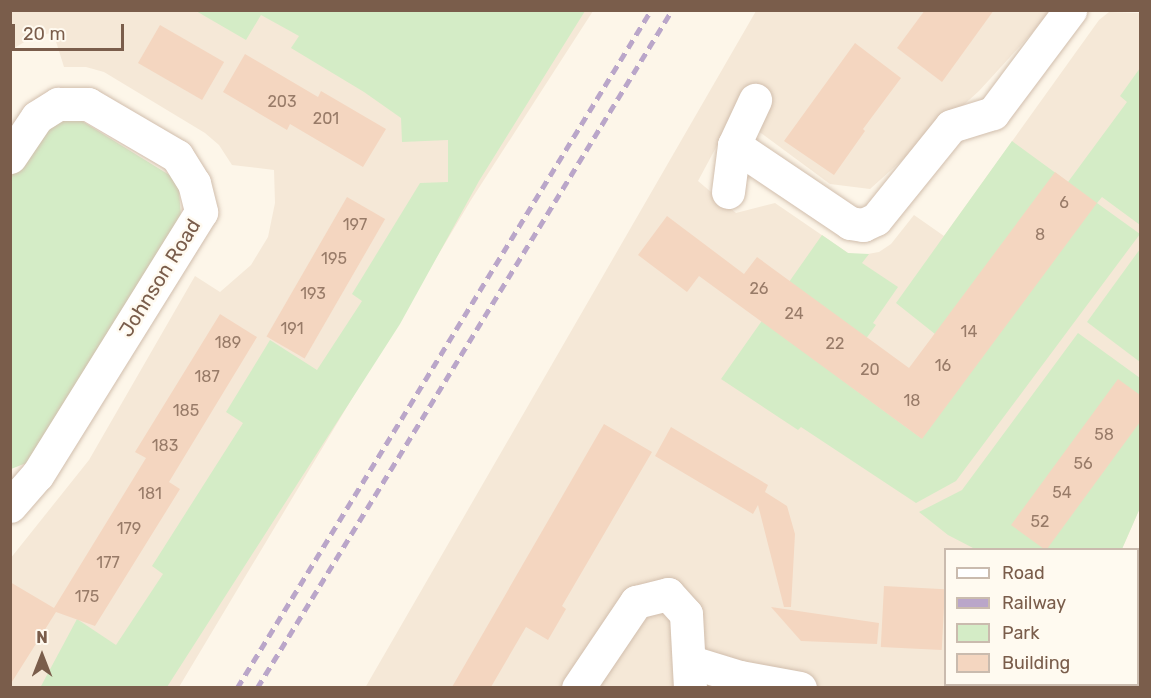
<!DOCTYPE html>
<html>
<head>
<meta charset="utf-8">
<style>
  body { margin:0 }
  #map { position:relative; width:1151px; height:698px; overflow:hidden; background:#fdf6e9; font-family:Rubik,sans-serif }
  div>[style] { position:absolute }
  [style*='--x'] { left:calc(var(--x)*1px); top:calc(var(--y)*1px); width:calc(var(--w)*1px); rotate:calc(var(--a)*1deg) }
  .residential>* { inset:0; background:#f5e8d7 }
  .green>* { inset:0; background:#d4ecc6 }
  .building>* { inset:0; background:#f4d6c0; transform-origin:0 0 }
  .roads { filter:drop-shadow(0 0 2px #d1bead) drop-shadow(0 0 2px #d1bead) }
  .minor>* { height:33px; margin:-16.5px; padding:0 16.5px; transform-origin:16.5px; border-radius:16.5px; background:#fff }
  .rail>* { height:4.5px; margin-top:-2.25px; transform-origin:0; background:repeating-linear-gradient(90deg,#baa6c9 0 9px,transparent 0 15px) }
  span { translate:-50% -50%; white-space:nowrap; text-align:center; line-height:1.15; -webkit-text-stroke:5px #fffaf0; paint-order:stroke }
  .number-label { font-size:16px; color:#987b68 }
  .number-label span { -webkit-text-stroke-width:0 }
  .street-label { font-size:20px; color:#7a5d4b }
  .frame { position:absolute; inset:0; border:12px solid #7a5d4b; pointer-events:none }
  .legend { position:absolute; left:944px; top:548px; width:195px; height:138px; box-sizing:border-box; background:#fffaf0; border:2px solid #cabbae; margin:0; padding:8px 10px; list-style:none; font-size:18px; color:#7a5d4b }
  .legend li { display:flex; align-items:center; gap:12px; height:30px }
  .legend b { width:30px; border:2px solid #cabbae }
  .north { position:absolute; left:12px; top:626px; width:60px; height:60px; -webkit-text-stroke:4px #fffaf0; paint-order:stroke; rotate:0deg; font-size:16px; font-weight:700; line-height:24px; text-align:center; color:#7a5d4b }
  .north::after { content:''; display:block; margin:auto; width:21px; height:27px; background:#7a5d4b; clip-path:polygon(50% 0,100% 100%,50% 72%,0 100%) }
  .scale { position:absolute; left:12px; top:24px; width:112px; height:27px; box-sizing:border-box; border:3px solid #7a5d4b; border-top:0; padding-left:8px; font-size:18px; line-height:21px; white-space:nowrap; color:#7a5d4b; -webkit-text-stroke:4px #fffaf0; paint-order:stroke }
</style>
</head>
<body>
<div id="map">
  <div class="residential">
    <i style="clip-path:polygon(11px 11px,593px 11px,471px 200px,179px 687px,11px 687px,10px 559px,89px 460px,195px 276px,220px 292px,251px 265px,268px 237px,275px 203px,274px 170px,232px 165px,219px 145px,205px 133px,104px 72px,86px 67px,64px 67px,53px 32px,26px 41px,11px 50px)"></i>
    <i style="clip-path:polygon(756px 11px,1052px 11px,979px 91px,870px 189px,830px 184px,757px 130px,720px 140px,698px 181px,736px 213px,775px 203px,848px 253px,862px 255px,879px 252px,891px 244px,914px 215px,944px 236px,1099px 20px,1109px 12px,1140px 13px,1140px 508px,1122px 549px,946px 550px,946px 684px,1088px 684px,1088px 687px,365px 688px)"></i>
  </div>
  <div class="green">
    <i style="clip-path:polygon(196px 11px,585px 11px,479px 181px,400px 324px,167px 687px,40px 688px,77px 619px,116px 645px,163px 574px,152px 566px,243px 423px,226px 412px,270px 340px,317px 370px,362px 301px,352px 294px,420px 183px,448px 182px,448px 140px,402px 142px,401px 118px,364px 92px,291px 48px,299px 36px,261px 15px,246px 40px)"></i>
    <i style="clip-path:polygon(1140px 68px,1140px 225px,1102px 197px,1097px 203px,1140px 234px,956px 481px,916px 503px,801px 427px,798px 430px,721px 379px,822px 235px,848px 253px,869px 254px,862px 263px,898px 287px,873px 323px,876px 325px,838px 377px,921px 438px,935px 334px,896px 303px,1012px 141px,1068px 182px,1127px 102px,1120px 96px)"></i>
    <i style="clip-path:polygon(68px 120px,82px 121px,171px 176px,179px 190px,181px 217px,34px 460px,11px 469px,10px 179px,39px 133px,51px 122px)"></i>
    <i style="clip-path:polygon(1140px 249px,1140px 362px,1087px 322px)"></i>
    <i style="clip-path:polygon(1078px 333px,1140px 378px,1140px 508px,1122px 549px,975px 549px,948px 535px,919px 512px,962px 490px)"></i>
  </div>
  <div class="building">
    <i style="clip-path:polygon(925px 10px,994px 10px,942px 82px,897px 48px)"></i>
    <i style="left:160px;top:25px;width:74px;height:44px;rotate:30deg"></i>
    <i style="clip-path:polygon(855px 43px,901px 78px,863px 129px,865px 131px,834px 175px,784px 141px)"></i>
    <i style="clip-path:polygon(245px 54px,318px 97px,321px 91px,386px 129px,363px 167px,290px 124px,287px 130px,223px 92px)"></i>
    <i style="clip-path:polygon(1055px 172px,1097px 203px,922px 439px,699px 276px,687px 292px,638px 255px,667px 216px,744px 274px,757px 257px,909px 368px)"></i>
    <i style="left:347px;top:197px;width:44px;height:161px;rotate:30deg"></i>
    <i style="clip-path:polygon(220px 314px,257px 337px,169px 482px,180px 489px,95px 626px,56px 612px,10px 685px,10px 582px,54px 608px,146px 458px,135px 452px)"></i>
    <i style="clip-path:polygon(1118px 379px,1140px 395px,1140px 422px,1047px 549px,1044px 549px,1011px 525px)"></i>
    <i style="clip-path:polygon(604px 424px,652px 452px,562px 606px,566px 609px,548px 640px,526px 627px,491px 687px,452px 687px)"></i>
    <i style="clip-path:polygon(671px 427px,768px 485px,765px 492px,787px 506px,795px 534px,791px 607px,784px 607px,758px 505px,753px 514px,655px 456px)"></i>
    <i style="left:884px;top:586px;width:61px;height:61px;rotate:3deg"></i>
    <i style="clip-path:polygon(771px 607px,879px 623px,877px 644px,801px 641px)"></i>
  </div>
  <div class="roads">
    <div class="minor">
      <i style="--x:734;--y:145;--w:50;--a:-65"></i>
      <i style="--x:10;--y:157;--w:48;--a:-56"></i>
      <i style="--x:37;--y:117;--w:25;--a:-32"></i>
      <i style="--x:58;--y:104;--w:30;--a:0"></i>
      <i style="--x:88;--y:104;--w:103;--a:30.3"></i>
      <i style="--x:177;--y:156;--w:32;--a:58"></i>
      <i style="--x:194;--y:183;--w:30;--a:76"></i>
      <i style="--x:201;--y:212;--w:310;--a:121.9"></i>
      <i style="--x:37;--y:475;--w:41;--a:131.1"></i>
      <i style="--x:728;--y:192;--w:47;--a:-82.7"></i>
      <i style="--x:734;--y:145;--w:140;--a:33.9"></i>
      <i style="--x:850;--y:223;--w:13;--a:9"></i>
      <i style="--x:863;--y:225;--w:14;--a:-25"></i>
      <i style="--x:876;--y:219;--w:119;--a:-51.1"></i>
      <i style="--x:951;--y:126;--w:44;--a:-17.2"></i>
      <i style="--x:993;--y:113;--w:129;--a:-53.2"></i>
      <i style="--x:1138;--y:604;--w:7;--a:-74"></i>
      <i style="--x:691;--y:662;--w:51;--a:17"></i>
      <i style="--x:740;--y:677;--w:61;--a:10.4"></i>
      <i style="--x:1125;--y:684;--w:4;--a:90"></i>
      <i style="--x:578;--y:688;--w:104;--a:-56"></i>
      <i style="--x:636;--y:602;--w:33;--a:-14"></i>
      <i style="--x:668;--y:594;--w:27;--a:48"></i>
      <i style="--x:686;--y:614;--w:74;--a:86.9"></i>
      <i style="--x:1057;--y:688;--w:21;--a:-11"></i>
    </div>
  </div>
  <div class="rail">
    <i style="--x:237;--y:688;--w:794;--a:-58.59"></i>
    <i style="--x:257;--y:688;--w:795;--a:-58.53"></i>
  </div>
  <div class="number-label">
    <span style="left:282px;top:102px">203</span>
    <span style="left:326px;top:119px">201</span>
    <span style="left:1064px;top:203px">6</span>
    <span style="left:355px;top:225px">197</span>
    <span style="left:1040px;top:235px">8</span>
    <span style="left:334px;top:259px">195</span>
    <span style="left:759px;top:289px">26</span>
    <span style="left:313px;top:294px">193</span>
    <span style="left:794px;top:314px">24</span>
    <span style="left:292px;top:329px">191</span>
    <span style="left:969px;top:332px">14</span>
    <span style="left:228px;top:343px">189</span>
    <span style="left:835px;top:344px">22</span>
    <span style="left:943px;top:366px">16</span>
    <span style="left:870px;top:370px">20</span>
    <span style="left:207px;top:377px">187</span>
    <span style="left:912px;top:401px">18</span>
    <span style="left:186px;top:411px">185</span>
    <span style="left:1104px;top:435px">58</span>
    <span style="left:165px;top:446px">183</span>
    <span style="left:1083px;top:464px">56</span>
    <span style="left:1062px;top:493px">54</span>
    <span style="left:150px;top:494px">181</span>
    <span style="left:1040px;top:522px">52</span>
    <span style="left:129px;top:529px">179</span>
    <span style="left:108px;top:563px">177</span>
    <span style="left:87px;top:597px">175</span>
  </div>
  <div class="street-label">
    <span style="left:160px;top:278px;rotate:-58deg">Johnson Road</span>
  </div>
  <div class="frame"></div>
  <ul class="legend">
  <li><b style="height:8px;background:#fff"></b>Road</li>
  <li><b style="height:8px;background:#baa6c9"></b>Railway</li>
  <li><b style="height:16px;background:#d4ecc6"></b>Park</li>
  <li><b style="height:16px;background:#f4d6c0"></b>Building</li>
  </ul>
  <div class="north">N</div>
  <div class="scale">20 m</div>
</div>
</body>
</html>
